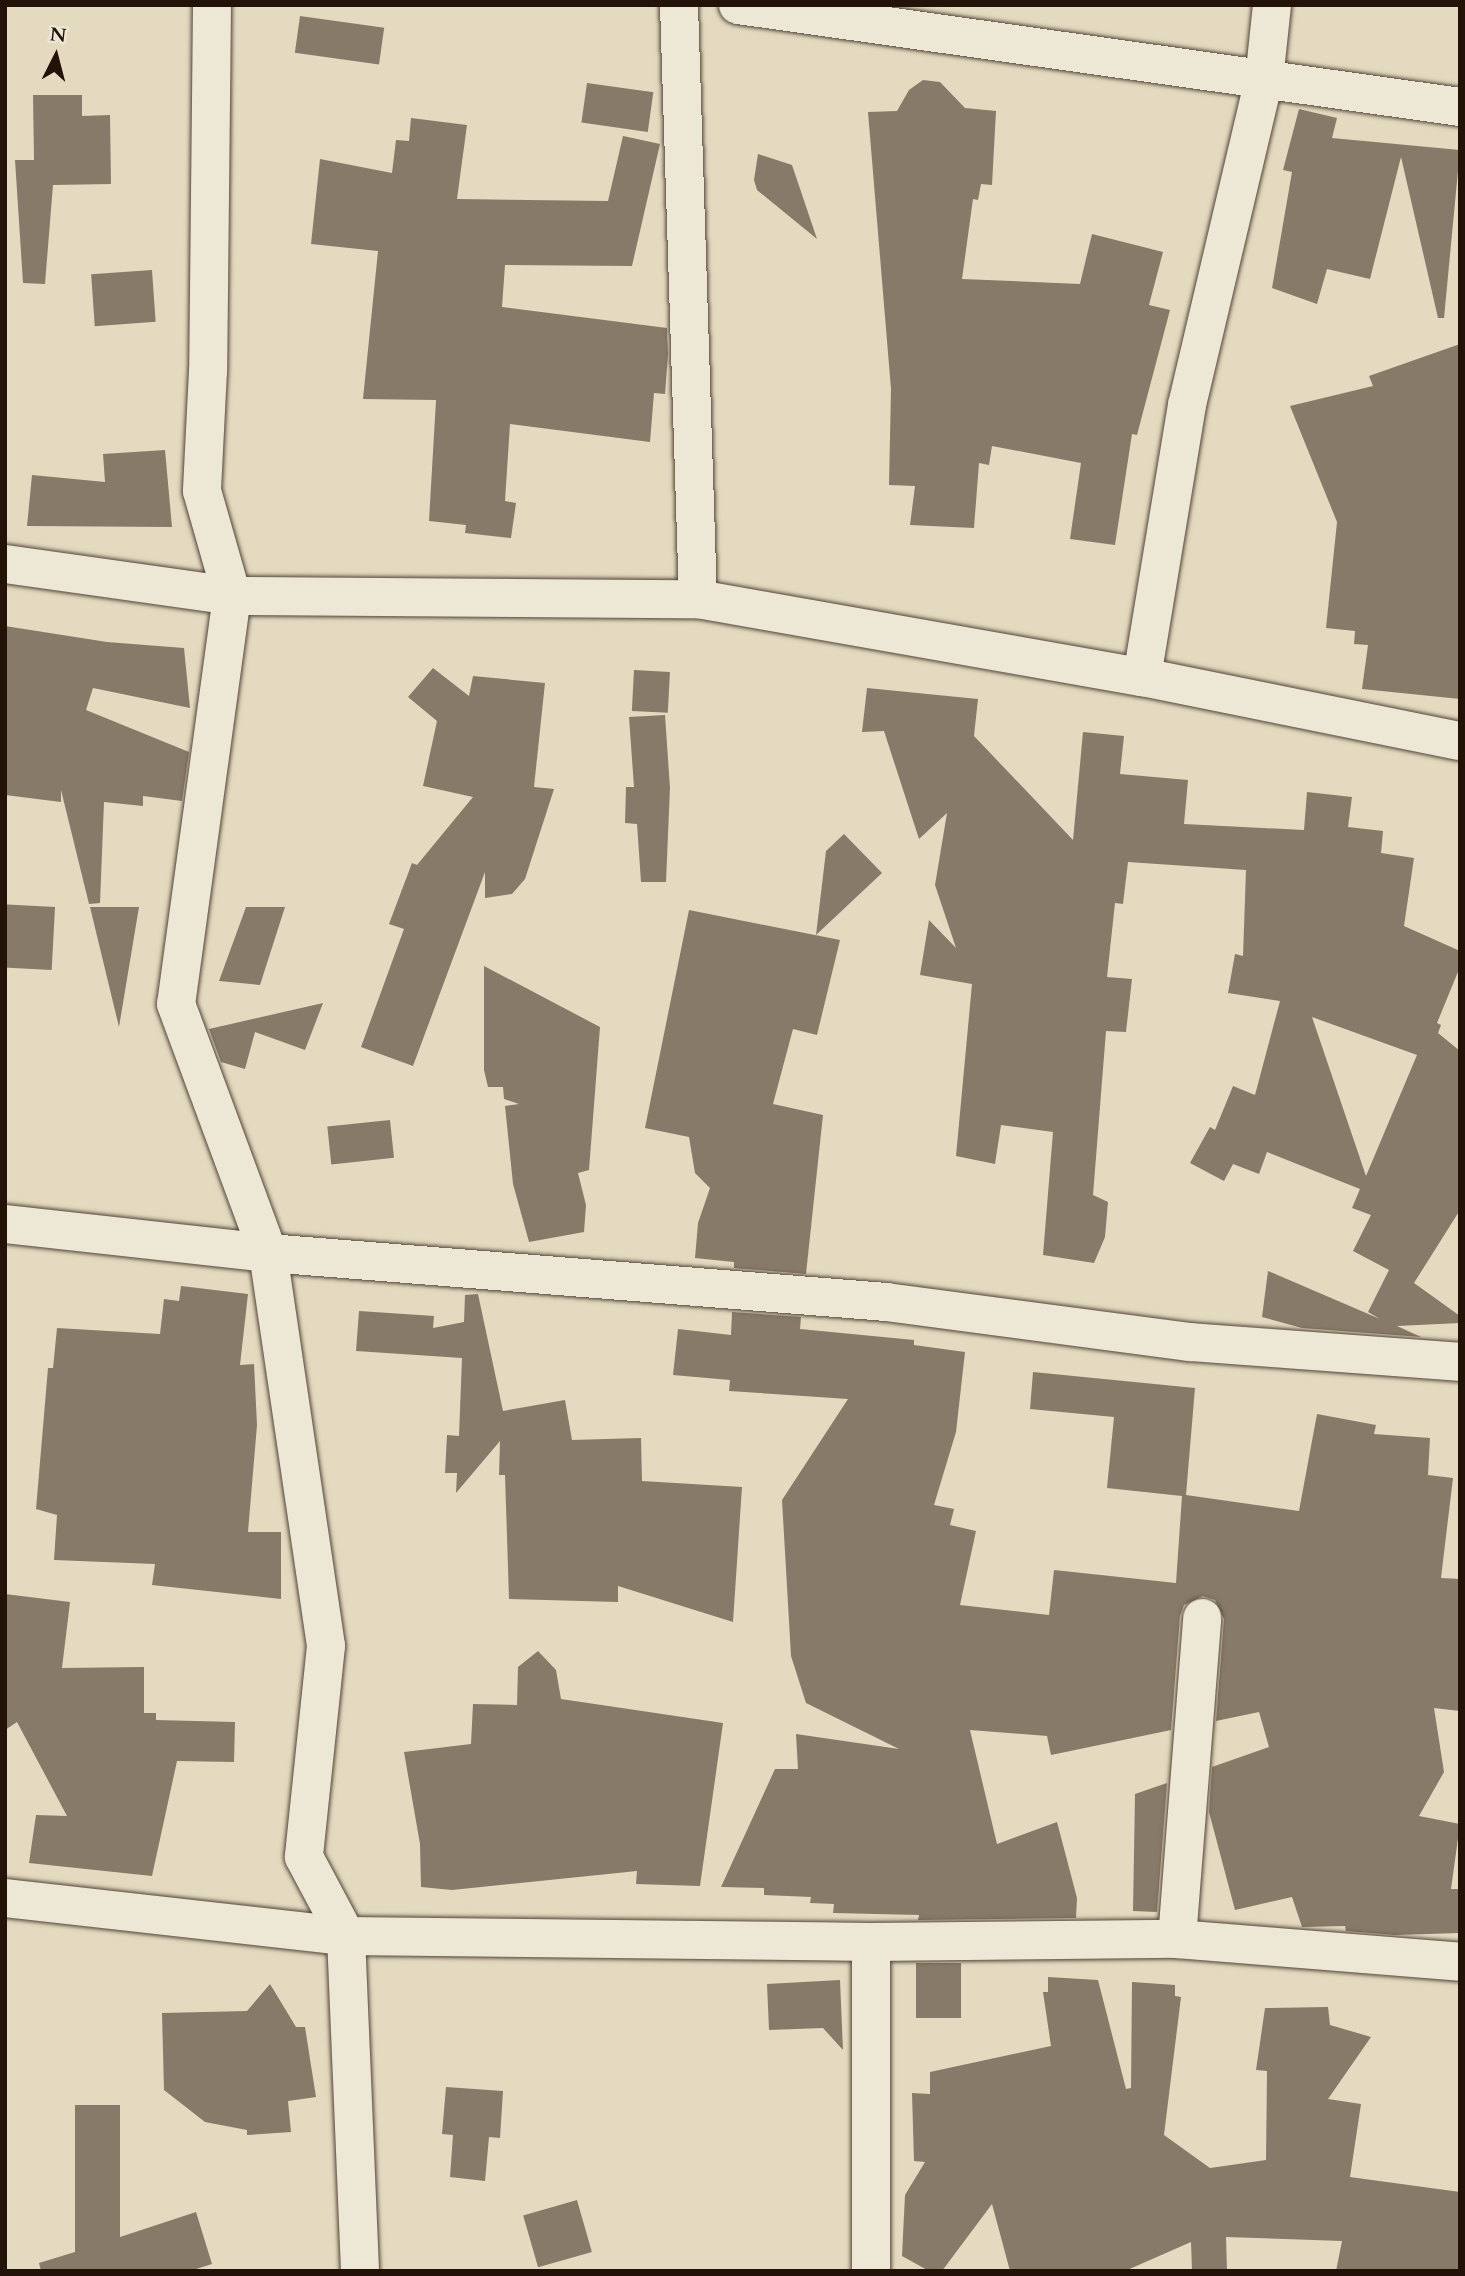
<!DOCTYPE html>
<html>
<head>
<meta charset="utf-8">
<style>
  body { margin:0 }
  #map { position:relative; width:1465px; height:2276px; overflow:hidden; background:#e4dac0; font-family:Cardo,serif }
  div>[style] { position:absolute }
  [style*='--x'] { left:calc(var(--x)*1px); top:calc(var(--y)*1px); width:calc(var(--w)*1px); rotate:calc(var(--a)*1deg) }
  .building>* { inset:0; background:#877a68; transform-origin:0 0 }
  .roads { filter:drop-shadow(0 0 2px #524436) drop-shadow(0 0 2px #524436) }
  .street>* { height:38px; margin:-19px; padding:0 19px; transform-origin:19px; border-radius:19px; background:#ede7d6 }
  span { translate:-50% -50%; white-space:nowrap; text-align:center; line-height:1.15; -webkit-text-stroke:7px #ede7d6; paint-order:stroke }
  .frame { position:absolute; inset:0; border:7px solid #221208; pointer-events:none }
  .north { position:absolute; left:21px; top:21px; width:70px; height:70px; -webkit-text-stroke:5px #ede7d6; paint-order:stroke; rotate:6deg; font-size:19px; font-weight:700; line-height:28px; text-align:center; color:#221208 }
  .north::after { content:''; display:block; margin:auto; width:24px; height:32px; background:#221208; clip-path:polygon(50% 0,100% 100%,50% 72%,0 100%) }
</style>
</head>
<body>
<div id="map">
  <div class="building">
    <i style="left:300px;top:16px;width:85px;height:37px;rotate:8deg"></i>
    <i style="clip-path:polygon(923px 80px,940px 82px,965px 108px,996px 111px,992px 185px,981px 184px,978px 200px,973px 199px,962px 279px,1080px 284px,1092px 234px,1163px 252px,1149px 305px,1170px 310px,1137px 435px,1132px 434px,1115px 545px,1070px 539px,1081px 463px,992px 446px,989px 465px,979px 463px,974px 528px,910px 525px,915px 486px,889px 485px,891px 389px,868px 112px,897px 111px,909px 90px)"></i>
    <i style="left:587px;top:83px;width:67px;height:40px;rotate:8deg"></i>
    <i style="clip-path:polygon(33px 95px,82px 95px,82px 116px,110px 115px,111px 184px,53px 185px,45px 284px,23px 283px,15px 160px,34px 160px)"></i>
    <i style="clip-path:polygon(1299px 109px,1337px 118px,1332px 138px,1460px 150px,1444px 318px,1438px 318px,1401px 157px,1370px 279px,1327px 269px,1317px 304px,1272px 288px,1292px 172px,1283px 170px)"></i>
    <i style="clip-path:polygon(411px 118px,467px 125px,457px 199px,608px 201px,623px 136px,660px 144px,632px 266px,505px 265px,502px 307px,667px 328px,668px 354px,665px 394px,654px 393px,650px 442px,510px 424px,505px 501px,516px 503px,511px 538px,465px 533px,466px 525px,429px 521px,436px 400px,363px 399px,378px 251px,311px 244px,320px 159px,392px 173px,396px 140px,409px 141px)"></i>
    <i style="clip-path:polygon(758px 154px,792px 165px,817px 239px,757px 190px,754px 180px)"></i>
    <i style="left:152px;top:270px;width:52px;height:61px;rotate:86deg"></i>
    <i style="clip-path:polygon(1460px 344px,1460px 699px,1362px 689px,1368px 645px,1354px 644px,1355px 631px,1326px 628px,1337px 522px,1290px 406px,1373px 386px,1369px 376px)"></i>
    <i style="clip-path:polygon(165px 450px,172px 527px,27px 526px,32px 475px,105px 482px,103px 454px)"></i>
    <i style="clip-path:polygon(5px 626px,107px 642px,184px 648px,190px 708px,93px 688px,86px 710px,189px 752px,182px 801px,143px 796px,143px 806px,104px 802px,100px 903px,89px 904px,61px 790px,61px 802px,5px 795px)"></i>
    <i style="clip-path:polygon(433px 668px,469px 696px,473px 676px,545px 683px,534px 787px,554px 789px,525px 879px,512px 894px,485px 898px,485px 872px,413px 1066px,361px 1047px,404px 929px,389px 924px,412px 863px,417px 865px,473px 797px,423px 786px,437px 721px,408px 697px)"></i>
    <i style="left:634px;top:670px;width:36px;height:41px;rotate:3deg"></i>
    <i style="clip-path:polygon(evenodd,867px 688px,978px 699px,974px 736px,1073px 840px,1083px 732px,1124px 736px,1120px 774px,1188px 780px,1184px 824px,1304px 830px,1307px 792px,1352px 797px,1348px 827px,1383px 831px,1381px 853px,1414px 858px,1404px 926px,1460px 951px,1460px 967px,1437px 1023px,1441px 1025px,1438px 1033px,1460px 1051px,1460px 1210px,1414px 1283px,1460px 1316px,1460px 1323px,1397px 1326px,1421px 1337px,1302px 1328px,1262px 1317px,1268px 1271px,1380px 1319px,1368px 1312px,1389px 1270px,1353px 1251px,1371px 1215px,1352px 1208px,1360px 1189px,1267px 1152px,1259px 1174px,1233px 1164px,1224px 1181px,1190px 1163px,1210px 1127px,1215px 1130px,1233px 1086px,1255px 1095px,1280px 1001px,1228px 993px,1235px 954px,1243px 956px,1246px 870px,1128px 862px,1123px 904px,1115px 903px,1107px 977px,1132px 979px,1126px 1032px,1106px 1031px,1093px 1195px,1108px 1202px,1105px 1237px,1094px 1263px,1043px 1255px,1053px 1132px,1001px 1125px,995px 1164px,956px 1156px,972px 984px,920px 975px,929px 920px,956px 948px,935px 885px,947px 813px,919px 839px,884px 731px,862px 732px,867px 688px,1312px 1017px,1417px 1055px,1366px 1176px,1312px 1017px)"></i>
    <i style="clip-path:polygon(665px 715px,670px 788px,666px 882px,641px 882px,637px 824px,625px 823px,626px 787px,634px 787px,629px 717px)"></i>
    <i style="clip-path:polygon(844px 834px,882px 873px,816px 935px,826px 851px)"></i>
    <i style="left:55px;top:907px;width:63px;height:48px;rotate:93deg"></i>
    <i style="clip-path:polygon(90px 907px,139px 907px,119px 1027px)"></i>
    <i style="clip-path:polygon(246px 907px,285px 907px,260px 985px,219px 981px)"></i>
    <i style="clip-path:polygon(689px 910px,840px 940px,817px 1035px,793px 1029px,773px 1104px,823px 1115px,806px 1274px,734px 1268px,734px 1262px,695px 1258px,698px 1223px,710px 1188px,695px 1173px,689px 1137px,645px 1128px)"></i>
    <i style="clip-path:polygon(484px 966px,600px 1027px,589px 1170px,578px 1173px,586px 1205px,584px 1232px,529px 1242px,513px 1184px,505px 1106px,519px 1104px,504px 1099px,503px 1087px,488px 1087px,484px 1070px)"></i>
    <i style="clip-path:polygon(323px 1003px,305px 1050px,255px 1032px,245px 1069px,221px 1062px,209px 1029px)"></i>
    <i style="left:390px;top:1120px;width:38px;height:63px;rotate:84deg"></i>
    <i style="clip-path:polygon(181px 1286px,248px 1294px,240px 1365px,254px 1364px,257px 1425px,248px 1532px,281px 1532px,281px 1599px,152px 1585px,155px 1564px,54px 1560px,57px 1515px,36px 1509px,48px 1368px,53px 1368px,57px 1328px,160px 1334px,164px 1299px,179px 1301px)"></i>
    <i style="clip-path:polygon(478px 1294px,503px 1411px,565px 1400px,572px 1440px,641px 1438px,642px 1481px,742px 1487px,733px 1622px,618px 1586px,618px 1602px,509px 1599px,505px 1475px,499px 1475px,500px 1441px,456px 1493px,457px 1473px,445px 1473px,447px 1435px,459px 1436px,462px 1358px,356px 1351px,359px 1311px,434px 1316px,433px 1328px,464px 1322px,465px 1295px)"></i>
    <i style="clip-path:polygon(732px 1312px,801px 1317px,800px 1329px,914px 1340px,914px 1345px,965px 1352px,956px 1432px,934px 1505px,954px 1509px,950px 1525px,976px 1531px,960px 1605px,1049px 1615px,1054px 1570px,1176px 1583px,1182px 1496px,1107px 1488px,1114px 1417px,1030px 1409px,1033px 1372px,1195px 1388px,1186px 1495px,1299px 1511px,1317px 1414px,1376px 1425px,1374px 1434px,1430px 1438px,1428px 1475px,1453px 1478px,1441px 1578px,1460px 1579px,1460px 1711px,1434px 1708px,1444px 1772px,1419px 1816px,1460px 1824px,1451px 1889px,1460px 1889px,1460px 1933px,1395px 1935px,1346px 1931px,1345px 1926px,1302px 1927px,1292px 1897px,1235px 1910px,1209px 1812px,1212px 1767px,1269px 1747px,1259px 1712px,1216px 1721px,1224px 1619px,1215px 1600px,1203px 1596px,1184px 1605px,1180px 1616px,1171px 1730px,1051px 1755px,1047px 1736px,970px 1730px,997px 1844px,1057px 1822px,1077px 1898px,1076px 1918px,918px 1920px,919px 1915px,833px 1913px,834px 1904px,810px 1903px,811px 1897px,764px 1895px,764px 1888px,721px 1887px,775px 1769px,798px 1769px,796px 1734px,899px 1749px,806px 1703px,791px 1656px,782px 1500px,848px 1399px,729px 1391px,730px 1380px,673px 1375px,678px 1329px,731px 1335px)"></i>
    <i style="clip-path:polygon(5px 1594px,70px 1602px,62px 1668px,144px 1667px,144px 1713px,156px 1713px,156px 1720px,235px 1722px,234px 1762px,177px 1761px,152px 1876px,29px 1863px,36px 1815px,67px 1816px,17px 1722px,5px 1730px)"></i>
    <i style="clip-path:polygon(538px 1651px,556px 1670px,561px 1699px,723px 1723px,700px 1886px,636px 1884px,637px 1871px,452px 1890px,421px 1887px,420px 1844px,404px 1752px,471px 1744px,473px 1704px,517px 1705px,518px 1667px)"></i>
    <i style="clip-path:polygon(1167px 1783px,1157px 1912px,1133px 1911px,1135px 1794px)"></i>
    <i style="left:916px;top:1963px;width:45px;height:55px"></i>
    <i style="clip-path:polygon(1048px 1977px,1098px 1980px,1126px 2089px,1131px 2088px,1132px 1982px,1175px 1985px,1175px 1996px,1181px 1997px,1164px 2135px,1210px 2168px,1266px 2160px,1267px 2071px,1256px 2070px,1265px 2008px,1328px 2007px,1330px 2025px,1371px 2037px,1328px 2099px,1361px 2104px,1350px 2177px,1460px 2192px,1460px 2271px,1336px 2271px,1342px 2241px,1226px 2237px,1227px 2271px,1192px 2271px,1191px 2242px,1125px 2271px,1010px 2271px,992px 2204px,942px 2271px,929px 2271px,902px 2256px,905px 2195px,925px 2162px,914px 2161px,912px 2093px,930px 2094px,930px 2072px,1051px 2046px,1043px 1992px,1048px 1992px)"></i>
    <i style="clip-path:polygon(840px 1980px,843px 2050px,823px 2028px,769px 2030px,767px 1984px)"></i>
    <i style="clip-path:polygon(270px 1984px,296px 2027px,305px 2027px,316px 2097px,288px 2101px,291px 2132px,247px 2135px,247px 2130px,205px 2122px,164px 2090px,162px 2013px,247px 2011px)"></i>
    <i style="clip-path:polygon(446px 2087px,503px 2091px,500px 2138px,489px 2137px,485px 2181px,450px 2177px,453px 2135px,442px 2134px)"></i>
    <i style="clip-path:polygon(75px 2105px,120px 2105px,120px 2237px,196px 2212px,212px 2264px,190px 2271px,41px 2271px,39px 2263px,75px 2252px)"></i>
    <i style="left:577px;top:2200px;width:54px;height:56px;rotate:74deg"></i>
  </div>
  <div class="roads">
    <div class="street">
      <i style="--x:212;--y:5;--w:366;--a:90.6"></i>
      <i style="--x:208;--y:371;--w:120;--a:92.9"></i>
      <i style="--x:202;--y:491;--w:109;--a:74.1"></i>
      <i style="--x:232;--y:596;--w:412;--a:97.8"></i>
      <i style="--x:176;--y:1004;--w:265;--a:69.7"></i>
      <i style="--x:268;--y:1253;--w:397;--a:81.6"></i>
      <i style="--x:326;--y:1646;--w:212;--a:96"></i>
      <i style="--x:304;--y:1857;--w:89;--a:62"></i>
      <i style="--x:346;--y:1936;--w:335;--a:87.6"></i>
      <i style="--x:679;--y:5;--w:594;--a:88.17"></i>
      <i style="--x:738;--y:5;--w:729;--a:8.04"></i>
      <i style="--x:5;--y:564;--w:229;--a:8"></i>
      <i style="--x:232;--y:596;--w:466;--a:0.4"></i>
      <i style="--x:698;--y:599;--w:451;--a:10"></i>
      <i style="--x:1142;--y:677;--w:324;--a:11.4"></i>
      <i style="--x:1142;--y:677;--w:276;--a:-80.6"></i>
      <i style="--x:1187;--y:405;--w:334;--a:-76.7"></i>
      <i style="--x:1264;--y:80;--w:75;--a:-83.9"></i>
      <i style="--x:5;--y:1224;--w:265;--a:6.3"></i>
      <i style="--x:268;--y:1253;--w:620;--a:4.53"></i>
      <i style="--x:886;--y:1302;--w:307;--a:7.5"></i>
      <i style="--x:1190;--y:1342;--w:271;--a:4.2"></i>
      <i style="--x:5;--y:1898;--w:343;--a:6.4"></i>
      <i style="--x:346;--y:1936;--w:525;--a:0.65"></i>
      <i style="--x:871;--y:1942;--w:306;--a:-0.6"></i>
      <i style="--x:1177;--y:1939;--w:284;--a:4.6"></i>
      <i style="--x:1177;--y:1939;--w:322;--a:-85.5"></i>
      <i style="--x:871;--y:1942;--w:329;--a:90"></i>
    </div>
  </div>
  <div class="frame"></div>
  <div class="north">N</div>
</div>
</body>
</html>
